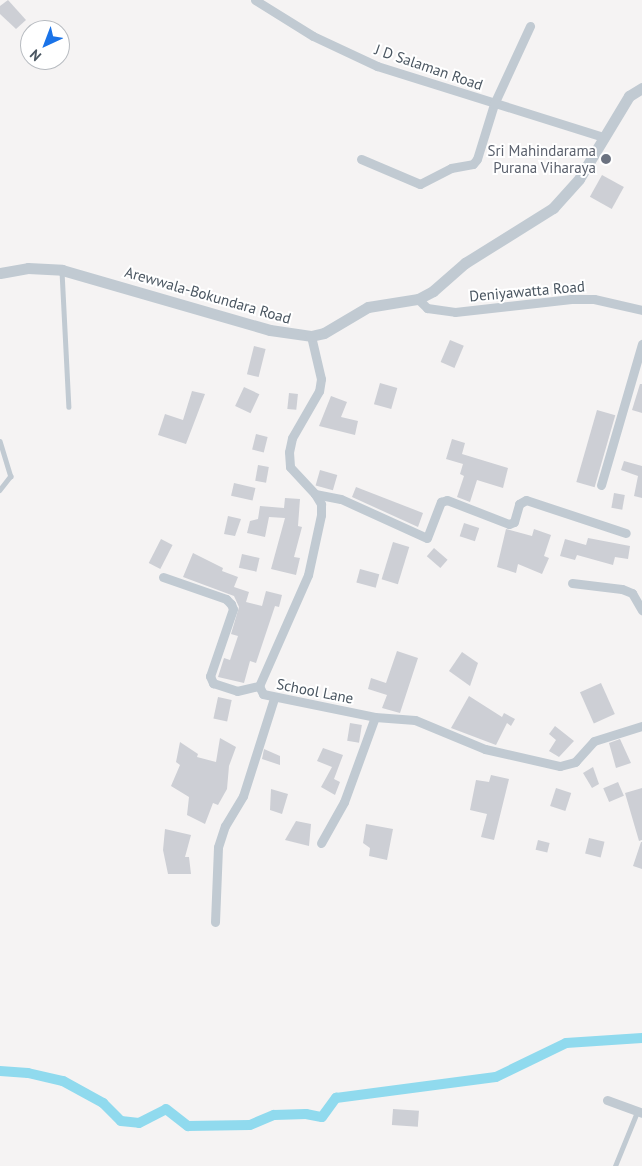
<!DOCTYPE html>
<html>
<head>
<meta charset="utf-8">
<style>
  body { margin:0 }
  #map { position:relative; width:642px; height:1166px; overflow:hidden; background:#f5f3f3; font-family:"PT Sans",sans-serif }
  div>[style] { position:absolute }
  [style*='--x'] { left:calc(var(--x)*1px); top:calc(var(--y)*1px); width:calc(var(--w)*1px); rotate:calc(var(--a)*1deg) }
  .canal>* { height:10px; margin:-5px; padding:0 5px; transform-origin:5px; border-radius:5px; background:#90daee }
  .building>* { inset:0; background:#cdcfd5; transform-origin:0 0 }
  .service>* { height:4.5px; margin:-2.25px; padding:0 2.25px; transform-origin:2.25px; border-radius:2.25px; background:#c1cad2 }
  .minor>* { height:9px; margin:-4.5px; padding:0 4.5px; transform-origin:4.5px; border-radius:4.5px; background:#c1cad2 }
  .tertiary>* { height:11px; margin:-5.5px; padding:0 5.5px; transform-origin:5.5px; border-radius:5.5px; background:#c1cad2 }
  .dots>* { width:14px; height:14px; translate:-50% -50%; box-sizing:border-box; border:2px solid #fff; border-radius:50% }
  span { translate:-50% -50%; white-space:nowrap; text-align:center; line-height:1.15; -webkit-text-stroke:4px #fff; paint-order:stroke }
  .street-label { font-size:15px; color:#4a5661 }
  .worship-label { font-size:15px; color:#5b616d }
  .right { translate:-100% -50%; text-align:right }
  .north { position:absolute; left:20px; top:20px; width:50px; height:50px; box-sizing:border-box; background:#fff; border:1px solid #b7bbc0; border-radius:50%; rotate:223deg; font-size:14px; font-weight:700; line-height:20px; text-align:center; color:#4a5661 }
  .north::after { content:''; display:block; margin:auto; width:18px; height:22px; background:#1a73e8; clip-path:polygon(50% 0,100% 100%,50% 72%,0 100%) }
</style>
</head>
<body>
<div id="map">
  <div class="canal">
    <i style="--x:0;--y:1071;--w:28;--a:4"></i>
    <i style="--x:28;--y:1073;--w:36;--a:13"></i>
    <i style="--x:63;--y:1081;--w:46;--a:28.8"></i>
    <i style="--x:103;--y:1103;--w:25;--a:45"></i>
    <i style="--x:121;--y:1121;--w:18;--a:6"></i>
    <i style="--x:139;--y:1123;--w:30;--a:-27"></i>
    <i style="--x:166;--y:1109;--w:28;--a:38"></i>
    <i style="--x:188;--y:1126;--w:62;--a:-0.9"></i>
    <i style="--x:250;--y:1125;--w:26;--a:-23"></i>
    <i style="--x:274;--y:1115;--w:32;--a:-2"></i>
    <i style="--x:306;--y:1114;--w:16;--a:11"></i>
    <i style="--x:322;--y:1117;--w:24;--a:-54"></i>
    <i style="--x:336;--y:1098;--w:161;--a:-7.5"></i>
    <i style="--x:496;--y:1077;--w:78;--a:-25.9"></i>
    <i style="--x:566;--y:1043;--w:76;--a:-3.8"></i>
  </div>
  <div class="building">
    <i style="clip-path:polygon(8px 0,26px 20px,16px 29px,0 14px,0 6px)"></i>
    <i style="left:602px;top:175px;width:25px;height:25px;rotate:29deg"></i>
    <i style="left:450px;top:340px;width:15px;height:24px;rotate:23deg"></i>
    <i style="left:254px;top:346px;width:12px;height:29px;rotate:14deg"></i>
    <i style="left:380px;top:383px;width:18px;height:22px;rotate:16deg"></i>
    <i style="clip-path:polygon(640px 384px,642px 384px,642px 413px,632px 410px)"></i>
    <i style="left:244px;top:387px;width:17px;height:21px;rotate:25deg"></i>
    <i style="clip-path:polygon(192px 391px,205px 394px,186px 444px,158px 435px,165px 414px,183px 420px)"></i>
    <i style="left:289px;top:393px;width:9px;height:16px;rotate:6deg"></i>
    <i style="clip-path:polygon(331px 396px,347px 402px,341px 417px,358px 421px,355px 435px,319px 426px)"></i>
    <i style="left:597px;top:410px;width:19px;height:75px;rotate:16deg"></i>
    <i style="left:256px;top:434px;width:12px;height:16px;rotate:14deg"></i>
    <i style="clip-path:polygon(452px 439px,465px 443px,462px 454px,508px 468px,503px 488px,477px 480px,470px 502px,457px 497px,464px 476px,460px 474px,463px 464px,446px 459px)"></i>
    <i style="clip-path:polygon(624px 461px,642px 466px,642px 498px,634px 496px,638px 476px,621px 470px)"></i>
    <i style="left:258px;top:465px;width:11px;height:16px;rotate:10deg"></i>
    <i style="left:320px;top:470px;width:18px;height:16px;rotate:16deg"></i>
    <i style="left:234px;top:483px;width:22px;height:13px;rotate:13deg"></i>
    <i style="clip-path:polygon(356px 487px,423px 513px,418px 527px,352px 497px)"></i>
    <i style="left:614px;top:493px;width:11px;height:15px;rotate:10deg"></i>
    <i style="clip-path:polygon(285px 498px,300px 499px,298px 526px,302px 527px,294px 557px,300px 558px,296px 575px,271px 569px,285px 518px,269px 517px,265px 537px,247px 533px,250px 521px,258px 519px,260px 506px,284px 508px)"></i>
    <i style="clip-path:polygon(228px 516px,241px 519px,235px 536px,224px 534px)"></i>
    <i style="left:464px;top:523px;width:16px;height:14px;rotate:18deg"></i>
    <i style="clip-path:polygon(506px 529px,532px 536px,534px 529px,551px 535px,544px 556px,549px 558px,542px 574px,518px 564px,516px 573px,497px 567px)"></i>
    <i style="clip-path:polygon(588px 538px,630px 546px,628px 559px,615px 557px,613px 565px,577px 555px,575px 560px,560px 556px,565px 539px,586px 545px)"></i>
    <i style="left:161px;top:539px;width:13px;height:27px;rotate:27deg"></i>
    <i style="left:393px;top:542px;width:17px;height:39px;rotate:17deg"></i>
    <i style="left:434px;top:548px;width:18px;height:11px;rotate:41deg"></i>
    <i style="clip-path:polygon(193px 553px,223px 568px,222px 571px,238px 577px,234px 587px,249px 592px,246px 602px,262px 606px,266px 591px,282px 595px,279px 607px,275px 606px,256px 663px,250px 661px,244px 683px,218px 677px,224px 658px,230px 660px,238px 636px,231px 634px,239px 607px,234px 596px,183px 577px)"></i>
    <i style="left:242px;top:554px;width:18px;height:14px;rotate:13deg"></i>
    <i style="left:360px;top:569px;width:20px;height:14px;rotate:15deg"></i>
    <i style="clip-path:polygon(397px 651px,418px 658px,400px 713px,382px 708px,387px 695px,368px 689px,371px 678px,386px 683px)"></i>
    <i style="clip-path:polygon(462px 652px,478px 663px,470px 686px,449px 671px)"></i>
    <i style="left:601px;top:683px;width:34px;height:23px;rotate:66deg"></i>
    <i style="clip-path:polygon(469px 696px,502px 717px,504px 713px,515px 719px,511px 726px,507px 723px,496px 745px,451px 728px)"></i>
    <i style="left:218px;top:697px;width:14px;height:22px;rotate:12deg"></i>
    <i style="left:350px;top:723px;width:12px;height:18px;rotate:9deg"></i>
    <i style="clip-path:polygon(555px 726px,574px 741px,559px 757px,549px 751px,556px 740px,549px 734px)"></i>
    <i style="clip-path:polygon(220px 738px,236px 747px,229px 766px,227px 789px,218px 805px,213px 803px,205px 824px,187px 815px,189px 797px,171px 786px,180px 765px,176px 762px,180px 742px,198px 754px,197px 757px,216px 762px)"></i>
    <i style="clip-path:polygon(620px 739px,631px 763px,616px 768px,609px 743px)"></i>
    <i style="clip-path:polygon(323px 748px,343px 755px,334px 779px,340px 782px,335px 795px,321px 787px,332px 767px,317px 761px)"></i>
    <i style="clip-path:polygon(264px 749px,280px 756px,280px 765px,262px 759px)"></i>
    <i style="clip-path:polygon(593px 767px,599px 784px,592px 788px,583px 773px)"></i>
    <i style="clip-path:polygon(491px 775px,509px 779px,494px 840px,481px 837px,487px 814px,470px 810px,476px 780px,489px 782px)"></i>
    <i style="left:618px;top:782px;width:15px;height:16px;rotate:67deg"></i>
    <i style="left:556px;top:788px;width:16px;height:19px;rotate:18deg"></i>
    <i style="clip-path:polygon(642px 788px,642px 840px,639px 841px,625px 793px)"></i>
    <i style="clip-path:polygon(271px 789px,288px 794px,282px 814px,270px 810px)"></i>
    <i style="clip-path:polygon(296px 821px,311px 824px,309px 846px,285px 840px)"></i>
    <i style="clip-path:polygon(366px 824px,393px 829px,387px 860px,369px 856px,370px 848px,363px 843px)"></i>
    <i style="clip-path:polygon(165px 829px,191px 835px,185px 857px,189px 857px,191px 874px,168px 874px,163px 850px)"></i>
    <i style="left:589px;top:838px;width:16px;height:16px;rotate:14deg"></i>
    <i style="left:538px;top:840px;width:12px;height:10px;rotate:14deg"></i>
    <i style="clip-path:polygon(641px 842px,642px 842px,642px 869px,633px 866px)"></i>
    <i style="left:393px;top:1109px;width:26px;height:16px;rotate:4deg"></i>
  </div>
  <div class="service">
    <i style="--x:62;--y:271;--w:136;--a:87.1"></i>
    <i style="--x:0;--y:441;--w:37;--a:73"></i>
    <i style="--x:11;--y:476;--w:18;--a:128"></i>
    <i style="--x:615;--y:1166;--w:58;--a:-67.8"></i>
  </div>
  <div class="minor">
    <i style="--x:255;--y:0;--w:68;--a:31.8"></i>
    <i style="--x:313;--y:36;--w:71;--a:25.1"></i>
    <i style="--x:377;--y:66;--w:238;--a:17.4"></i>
    <i style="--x:361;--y:159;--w:64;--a:23"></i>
    <i style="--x:420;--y:184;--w:35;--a:-27"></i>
    <i style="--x:451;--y:168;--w:22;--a:-10"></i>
    <i style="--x:473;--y:164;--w:6;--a:-51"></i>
    <i style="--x:477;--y:159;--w:58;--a:-72.8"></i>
    <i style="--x:494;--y:104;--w:86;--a:-65.2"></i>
    <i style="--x:418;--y:299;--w:13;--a:45"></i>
    <i style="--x:427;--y:308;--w:28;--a:8"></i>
    <i style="--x:455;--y:312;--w:117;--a:-6.4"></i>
    <i style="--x:571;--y:299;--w:23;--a:0"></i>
    <i style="--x:594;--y:299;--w:49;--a:12.9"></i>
    <i style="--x:311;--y:336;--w:44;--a:76.9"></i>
    <i style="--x:321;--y:379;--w:12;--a:99"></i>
    <i style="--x:319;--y:391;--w:54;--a:119.9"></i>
    <i style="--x:292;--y:438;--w:14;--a:102"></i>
    <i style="--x:289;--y:452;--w:15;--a:86"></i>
    <i style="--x:290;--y:467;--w:37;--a:47"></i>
    <i style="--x:315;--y:494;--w:12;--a:59"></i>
    <i style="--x:321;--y:504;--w:11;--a:90"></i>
    <i style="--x:321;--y:515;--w:61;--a:102.2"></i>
    <i style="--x:308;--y:575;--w:121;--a:113.8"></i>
    <i style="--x:259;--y:686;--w:9;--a:63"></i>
    <i style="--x:263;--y:694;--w:114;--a:11.6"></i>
    <i style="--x:375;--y:717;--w:40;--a:4.3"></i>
    <i style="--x:415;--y:720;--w:76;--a:22.5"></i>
    <i style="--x:485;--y:749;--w:77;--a:12.8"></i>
    <i style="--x:560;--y:766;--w:16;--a:-15"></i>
    <i style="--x:575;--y:762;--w:28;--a:-48"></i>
    <i style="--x:594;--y:741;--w:50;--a:-17.4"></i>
    <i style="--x:601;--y:485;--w:147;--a:-73.8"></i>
    <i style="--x:315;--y:494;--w:26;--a:11"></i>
    <i style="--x:341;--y:499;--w:94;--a:24.4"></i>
    <i style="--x:427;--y:538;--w:39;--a:-69"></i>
    <i style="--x:441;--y:502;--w:6;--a:-18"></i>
    <i style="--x:447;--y:500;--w:66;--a:21.2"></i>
    <i style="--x:509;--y:524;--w:5;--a:-22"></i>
    <i style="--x:514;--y:522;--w:19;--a:-74"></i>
    <i style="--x:519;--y:504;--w:8;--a:-30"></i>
    <i style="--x:526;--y:500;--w:105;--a:18.3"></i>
    <i style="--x:163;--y:577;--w:67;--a:19.2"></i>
    <i style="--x:226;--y:599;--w:7;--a:45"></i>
    <i style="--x:231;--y:604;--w:5;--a:68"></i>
    <i style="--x:233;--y:609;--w:71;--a:108.9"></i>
    <i style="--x:210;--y:676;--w:8;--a:67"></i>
    <i style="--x:213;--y:683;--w:25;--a:18"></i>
    <i style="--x:237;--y:691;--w:23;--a:-13"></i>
    <i style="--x:572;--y:583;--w:50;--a:6.8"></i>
    <i style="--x:622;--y:589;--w:11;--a:22"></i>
    <i style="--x:632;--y:593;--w:20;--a:60"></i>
    <i style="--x:321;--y:843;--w:47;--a:-60.7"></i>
    <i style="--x:344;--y:802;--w:90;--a:-70"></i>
    <i style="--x:215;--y:922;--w:75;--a:-87.7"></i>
    <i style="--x:218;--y:847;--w:22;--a:-72"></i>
    <i style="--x:225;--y:826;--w:35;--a:-59"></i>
    <i style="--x:243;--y:796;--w:103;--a:-72.4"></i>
    <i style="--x:607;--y:1100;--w:37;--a:20"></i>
  </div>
  <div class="tertiary">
    <i style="--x:0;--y:273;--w:28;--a:-10"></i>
    <i style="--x:28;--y:268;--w:34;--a:3"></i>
    <i style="--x:62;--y:270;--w:216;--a:16.1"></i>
    <i style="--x:270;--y:330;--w:41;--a:8.3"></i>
    <i style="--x:311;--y:336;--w:13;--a:-13"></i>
    <i style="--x:324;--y:333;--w:51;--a:-30.6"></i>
    <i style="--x:368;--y:307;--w:51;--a:-9.1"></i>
    <i style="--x:418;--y:299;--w:17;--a:-28"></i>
    <i style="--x:433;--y:291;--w:43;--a:-41.2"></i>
    <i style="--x:465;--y:263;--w:104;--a:-32"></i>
    <i style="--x:553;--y:208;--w:39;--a:-48"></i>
    <i style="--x:579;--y:179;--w:97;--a:-58.9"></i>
    <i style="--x:629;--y:96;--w:15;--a:-32"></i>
  </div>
  <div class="dots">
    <i style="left:606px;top:159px;background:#6b7280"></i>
  </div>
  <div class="street-label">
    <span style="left:429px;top:67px;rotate:19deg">J D Salaman Road</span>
    <span style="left:527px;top:291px;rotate:-5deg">Deniyawatta Road</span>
    <span style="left:208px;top:295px;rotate:16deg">Arewwala-Bokundara Road</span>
    <span style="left:315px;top:691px;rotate:11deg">School Lane</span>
  </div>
  <div class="worship-label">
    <span class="right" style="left:596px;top:159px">Sri Mahindarama<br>Purana Viharaya</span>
  </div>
  <div class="north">N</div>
</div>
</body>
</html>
